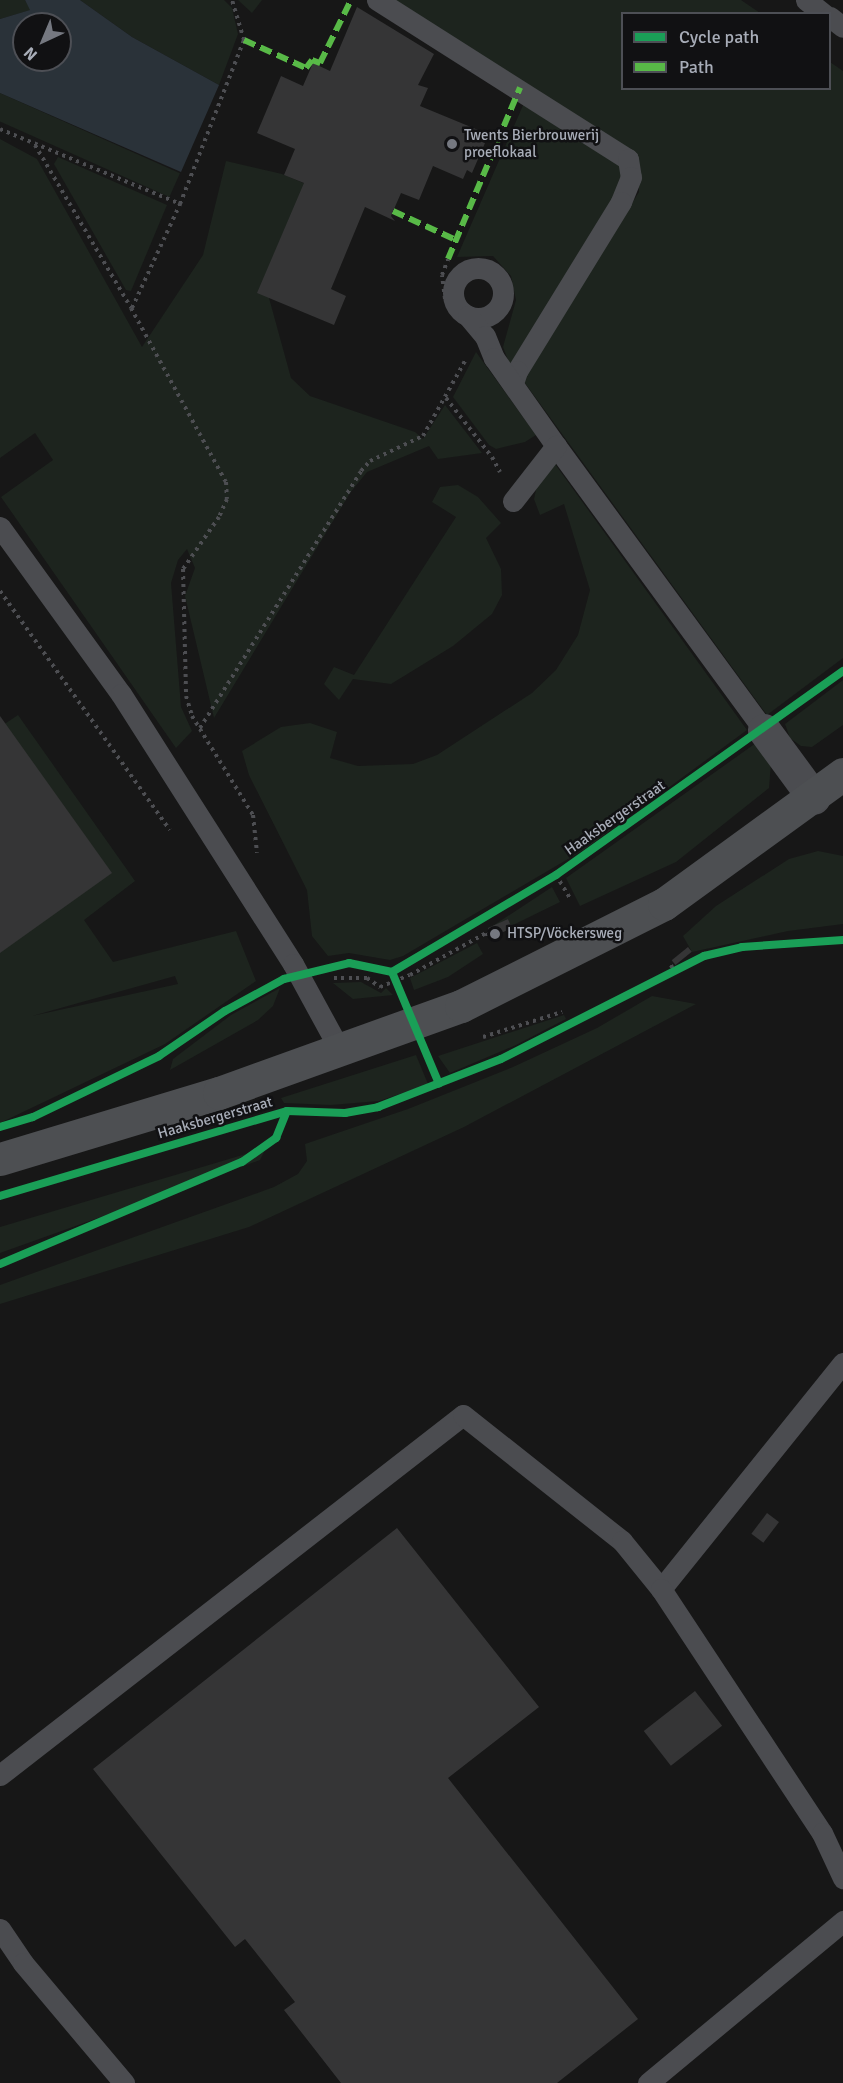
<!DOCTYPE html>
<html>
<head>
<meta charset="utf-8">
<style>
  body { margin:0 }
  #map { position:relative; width:843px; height:2083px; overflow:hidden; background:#171717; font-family:Signika,sans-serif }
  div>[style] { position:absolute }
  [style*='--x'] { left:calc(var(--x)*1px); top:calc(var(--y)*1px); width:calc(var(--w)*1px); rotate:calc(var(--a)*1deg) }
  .green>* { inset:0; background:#1d241e; transform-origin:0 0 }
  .water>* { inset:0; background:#2a3239 }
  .building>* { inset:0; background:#353536; transform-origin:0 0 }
  .path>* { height:4px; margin-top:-2px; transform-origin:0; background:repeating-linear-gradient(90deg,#4d4e52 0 3px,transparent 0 7.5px) }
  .lane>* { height:21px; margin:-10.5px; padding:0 10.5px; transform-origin:10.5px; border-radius:10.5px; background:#4b4c50 }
  .lane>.ring { margin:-10.5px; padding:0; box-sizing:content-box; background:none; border:21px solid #4b4c50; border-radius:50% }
  .street>* { height:33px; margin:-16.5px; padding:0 16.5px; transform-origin:16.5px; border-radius:16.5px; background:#4b4c50 }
  .primary>* { height:33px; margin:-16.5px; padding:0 16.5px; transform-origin:16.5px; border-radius:16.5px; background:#4d4f52 }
  .quiet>* { height:6px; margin-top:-3px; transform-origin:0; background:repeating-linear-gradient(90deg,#58b947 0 12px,transparent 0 18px) }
  .cycleway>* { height:8px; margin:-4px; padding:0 4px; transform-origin:4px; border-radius:4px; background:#1a9f57 }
  .dots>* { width:16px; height:16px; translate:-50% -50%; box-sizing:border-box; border:3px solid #111113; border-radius:50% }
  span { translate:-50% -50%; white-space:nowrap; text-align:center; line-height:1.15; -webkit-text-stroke:5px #111113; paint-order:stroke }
  .poi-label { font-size:15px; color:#a8adb8 }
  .left { translate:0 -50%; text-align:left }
  .street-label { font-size:15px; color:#a8adb8 }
  .legend { position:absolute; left:621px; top:12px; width:210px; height:78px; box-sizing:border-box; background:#111113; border:2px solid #4d4f55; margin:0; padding:8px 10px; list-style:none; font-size:18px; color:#a8adb8 }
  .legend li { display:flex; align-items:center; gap:12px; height:30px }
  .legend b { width:30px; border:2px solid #4d4f55 }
  .north { position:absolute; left:12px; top:12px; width:60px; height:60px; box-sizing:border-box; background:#111113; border:2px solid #4d4f55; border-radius:50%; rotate:224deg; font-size:16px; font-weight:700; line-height:24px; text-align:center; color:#a8adb8 }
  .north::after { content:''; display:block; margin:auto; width:21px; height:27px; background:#757880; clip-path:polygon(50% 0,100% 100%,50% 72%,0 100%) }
</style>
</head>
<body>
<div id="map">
  <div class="green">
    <i style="clip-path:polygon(0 0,25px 0,31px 10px,0 19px)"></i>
    <i style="clip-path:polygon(80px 0,224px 0,232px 8px,238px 34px,219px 85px,132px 37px)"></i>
    <i style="clip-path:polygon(238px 0,262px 0,252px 13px)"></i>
    <i style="clip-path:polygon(389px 0,741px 0,760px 13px,622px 14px,622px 88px,830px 88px,830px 62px,843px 71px,843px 658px,767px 715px,522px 379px,639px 192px,639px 172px,632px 152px)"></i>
    <i style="left:0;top:93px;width:197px;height:26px;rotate:24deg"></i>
    <i style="clip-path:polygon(524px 103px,619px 165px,622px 176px,619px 189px,510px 365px,503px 347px,516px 300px,511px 276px,493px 256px,457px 257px)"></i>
    <i style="clip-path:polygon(0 139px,37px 159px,142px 347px,203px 255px,226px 161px,282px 174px,315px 188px,269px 298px,291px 378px,310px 396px,415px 432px,423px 439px,445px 405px,482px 453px,438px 459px,429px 446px,367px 472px,350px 493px,214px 718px,185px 596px,195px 568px,187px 549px,178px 560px,171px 583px,181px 707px,192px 731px,176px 748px,1px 497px,53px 460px,35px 433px,0 458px)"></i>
    <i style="clip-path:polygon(58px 157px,167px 205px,131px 291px,126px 290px,54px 164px)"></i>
    <i style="clip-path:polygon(476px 352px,536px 435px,525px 442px,496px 449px,489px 445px,453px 397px)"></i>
    <i style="clip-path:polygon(555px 464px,747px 730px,585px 849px,403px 956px,390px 960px,349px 953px,328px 956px,312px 936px,307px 890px,249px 775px,242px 751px,281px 727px,310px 723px,337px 732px,330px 758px,358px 766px,413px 764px,437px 755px,532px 693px,556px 670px,578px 635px,590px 590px,564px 504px,540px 515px,534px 499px,538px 481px)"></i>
    <i style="clip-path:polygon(458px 485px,478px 497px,501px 523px,486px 538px,501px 569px,502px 595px,492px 614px,453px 646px,391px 684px,353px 679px,339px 700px,324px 684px,334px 667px,354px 675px,456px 517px,432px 502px,440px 487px)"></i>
    <i style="clip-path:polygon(843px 680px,843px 725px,812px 747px,801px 746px,790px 738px,785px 724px)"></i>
    <i style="clip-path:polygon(evenodd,18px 715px,135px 881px,84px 920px,113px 962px,236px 931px,256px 981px,165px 1044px,0 1123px,0 727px,18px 715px,175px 976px,178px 984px,32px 1016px,175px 976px)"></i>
    <i style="clip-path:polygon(756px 743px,771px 763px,769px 788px,676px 862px,580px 906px,566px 878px)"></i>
    <i style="clip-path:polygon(818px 851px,843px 856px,843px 924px,788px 931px,692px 952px,683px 936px,716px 906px,789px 859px)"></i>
    <i style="clip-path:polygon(552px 887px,560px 902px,511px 926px,508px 919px,488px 929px)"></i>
    <i style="clip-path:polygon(477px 943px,483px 954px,448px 977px,414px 990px,410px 978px)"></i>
    <i style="clip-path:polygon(361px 982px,381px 993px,386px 988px,393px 995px,353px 999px,333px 983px)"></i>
    <i style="clip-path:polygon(280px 988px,273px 1006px,258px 1020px,170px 1070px,173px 1059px,231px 1015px)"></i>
    <i style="clip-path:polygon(652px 996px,696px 1004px,464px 1127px,249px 1227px,0 1304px,0 1285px,274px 1187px,298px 1174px,307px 1161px,305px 1144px,408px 1109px,513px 1067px,597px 1028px)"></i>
    <i style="clip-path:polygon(564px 1015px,566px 1019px,516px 1045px,450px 1073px,438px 1056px)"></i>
    <i style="clip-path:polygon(416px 1055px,428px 1084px,403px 1093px,379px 1101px,331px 1105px,284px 1103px,281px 1098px)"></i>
    <i style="clip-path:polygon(266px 1148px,260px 1160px,0 1253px,0 1227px)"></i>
  </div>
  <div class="water">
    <i style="clip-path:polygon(evenodd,25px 0,80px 0,132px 37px,219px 85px,181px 172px,0 93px,0 19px,30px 10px,25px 0,24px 24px,60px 24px,60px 60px,24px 60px,24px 24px)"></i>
  </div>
  <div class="building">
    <i style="clip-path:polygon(357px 7px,434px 54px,418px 85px,428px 88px,420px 106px,483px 132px,479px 141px,485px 143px,472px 173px,467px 170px,463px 179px,433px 166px,419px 200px,401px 193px,391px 216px,395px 221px,365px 207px,331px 289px,346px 296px,334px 325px,257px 293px,304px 183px,284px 175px,295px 149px,257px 133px,281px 76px,303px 86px,313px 63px,330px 71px)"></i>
    <i style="clip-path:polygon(0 716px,112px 873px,0 953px)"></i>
    <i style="left:508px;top:919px;width:10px;height:22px;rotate:66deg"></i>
    <i style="left:688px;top:947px;width:6px;height:21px;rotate:51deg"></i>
    <i style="left:767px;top:1513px;width:15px;height:26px;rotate:37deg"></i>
    <i style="clip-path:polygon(397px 1528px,539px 1707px,448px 1778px,638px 2019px,557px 2083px,341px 2083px,284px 2010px,295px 2002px,245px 1939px,235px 1947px,93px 1769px)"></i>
    <i style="left:695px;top:1691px;width:44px;height:65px;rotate:52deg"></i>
  </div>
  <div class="path">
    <i style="--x:0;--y:129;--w:195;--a:22.6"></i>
    <i style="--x:35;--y:145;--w:189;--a:59.5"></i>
    <i style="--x:131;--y:308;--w:198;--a:61.4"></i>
    <i style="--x:226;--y:482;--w:17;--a:87"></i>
    <i style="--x:227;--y:499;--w:20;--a:114"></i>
    <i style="--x:219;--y:517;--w:63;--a:124.7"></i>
    <i style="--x:183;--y:569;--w:127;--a:88.6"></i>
    <i style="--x:186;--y:696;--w:21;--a:73"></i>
    <i style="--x:192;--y:716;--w:116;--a:58.4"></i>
    <i style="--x:253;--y:815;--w:38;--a:84"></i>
    <i style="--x:445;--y:299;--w:24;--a:-97"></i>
    <i style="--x:442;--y:275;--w:17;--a:-69"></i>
    <i style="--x:132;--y:308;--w:115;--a:-65.2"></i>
    <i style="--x:180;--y:204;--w:176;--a:-68.7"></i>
    <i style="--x:244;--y:40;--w:42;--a:-106.7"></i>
    <i style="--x:446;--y:398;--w:75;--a:52.1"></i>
    <i style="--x:492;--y:457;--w:17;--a:62"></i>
    <i style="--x:0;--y:591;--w:293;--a:54.6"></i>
    <i style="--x:200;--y:728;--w:303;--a:-57.9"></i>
    <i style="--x:361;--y:471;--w:13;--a:-48"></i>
    <i style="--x:370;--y:461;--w:59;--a:-25.3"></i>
    <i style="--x:423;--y:436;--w:86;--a:-60.8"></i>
    <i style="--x:556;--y:875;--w:26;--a:59"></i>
    <i style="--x:671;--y:965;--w:8;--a:67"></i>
    <i style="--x:334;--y:978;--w:33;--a:0"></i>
    <i style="--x:367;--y:978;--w:16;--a:35"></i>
    <i style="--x:380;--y:987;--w:32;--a:-22"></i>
    <i style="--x:410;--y:975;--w:87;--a:-28.9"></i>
    <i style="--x:486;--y:933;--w:5;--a:53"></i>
    <i style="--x:483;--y:1037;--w:83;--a:-17.6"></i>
  </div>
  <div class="lane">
    <i style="--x:377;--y:0;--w:297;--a:32.4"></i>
    <i style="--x:628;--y:159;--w:18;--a:81"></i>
    <i style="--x:631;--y:177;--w:27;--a:112"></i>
    <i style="--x:621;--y:202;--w:198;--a:121.6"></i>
    <i style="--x:517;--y:371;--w:13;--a:108"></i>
    <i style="--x:806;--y:0;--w:23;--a:38"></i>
    <i style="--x:830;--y:17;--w:16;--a:38"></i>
    <i class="ring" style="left:453px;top:268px;width:29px;height:29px"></i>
    <i style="--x:468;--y:316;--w:26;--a:50"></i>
    <i style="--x:485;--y:336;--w:24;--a:68"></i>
    <i style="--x:494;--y:358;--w:108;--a:54.8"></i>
    <i style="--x:556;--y:446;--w:352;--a:53.8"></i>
    <i style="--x:513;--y:501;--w:70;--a:-52"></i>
    <i style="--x:0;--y:527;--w:206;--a:54.1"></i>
    <i style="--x:121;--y:694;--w:320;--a:57.5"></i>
    <i style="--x:293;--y:964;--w:100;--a:61.4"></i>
    <i style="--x:661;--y:1589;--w:290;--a:-51.2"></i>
    <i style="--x:0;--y:1775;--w:586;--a:-37.87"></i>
    <i style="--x:463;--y:1415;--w:203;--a:38.4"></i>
    <i style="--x:622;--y:1541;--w:62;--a:50.9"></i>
    <i style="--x:661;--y:1589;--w:292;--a:56.6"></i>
    <i style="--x:822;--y:1833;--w:50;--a:65"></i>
    <i style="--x:0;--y:1929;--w:41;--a:55.9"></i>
    <i style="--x:23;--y:1963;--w:157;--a:49.9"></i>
    <i style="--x:648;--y:2083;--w:254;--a:-39.7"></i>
  </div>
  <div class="street">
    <i style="--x:764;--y:730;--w:84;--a:53.7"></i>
  </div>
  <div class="primary">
    <i style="--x:0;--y:1159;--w:229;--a:-16.8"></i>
    <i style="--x:219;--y:1093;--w:257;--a:-19.8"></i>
    <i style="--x:461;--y:1006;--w:227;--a:-26.7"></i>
    <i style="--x:664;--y:904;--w:221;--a:-36"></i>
  </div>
  <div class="quiet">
    <i style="--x:244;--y:40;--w:68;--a:24.3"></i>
    <i style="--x:306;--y:68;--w:10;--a:-53"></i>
    <i style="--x:312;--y:60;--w:9;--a:21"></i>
    <i style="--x:320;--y:63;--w:70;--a:-63.8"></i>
    <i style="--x:393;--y:211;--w:67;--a:24.7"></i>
    <i style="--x:448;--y:259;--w:186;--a:-67.2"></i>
  </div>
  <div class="cycleway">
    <i style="--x:392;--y:972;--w:121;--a:67.2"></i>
    <i style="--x:0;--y:1127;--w:34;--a:-17"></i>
    <i style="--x:33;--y:1117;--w:140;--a:-25.8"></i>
    <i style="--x:159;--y:1056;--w:80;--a:-34.3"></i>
    <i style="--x:225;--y:1011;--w:67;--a:-28.5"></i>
    <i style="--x:284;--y:979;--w:67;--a:-13.8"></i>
    <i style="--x:349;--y:963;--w:44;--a:11.8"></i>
    <i style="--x:392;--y:972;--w:191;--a:-30.6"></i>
    <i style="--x:556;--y:875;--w:352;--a:-35.4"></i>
    <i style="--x:0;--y:1196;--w:299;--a:-16.5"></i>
    <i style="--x:287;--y:1111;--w:58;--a:2"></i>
    <i style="--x:345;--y:1113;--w:34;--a:-10"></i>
    <i style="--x:378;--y:1107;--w:132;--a:-21.3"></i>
    <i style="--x:501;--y:1059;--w:228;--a:-26.9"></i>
    <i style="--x:704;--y:956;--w:39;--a:-13"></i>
    <i style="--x:742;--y:947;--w:101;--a:-4"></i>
    <i style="--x:0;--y:1264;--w:263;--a:-22.9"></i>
    <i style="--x:242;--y:1162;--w:42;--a:-35.2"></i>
    <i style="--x:276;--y:1138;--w:29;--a:-68"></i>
  </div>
  <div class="dots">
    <i style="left:452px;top:144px;background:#757880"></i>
    <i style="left:495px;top:934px;background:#757880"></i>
  </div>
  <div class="poi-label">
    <span class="left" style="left:464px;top:144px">Twents Bierbrouwerij<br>proeflokaal</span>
    <span class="left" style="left:507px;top:934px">HTSP/Vöckersweg</span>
  </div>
  <div class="street-label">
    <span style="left:615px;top:818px;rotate:-35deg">Haaksbergerstraat</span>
    <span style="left:215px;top:1118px;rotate:-16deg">Haaksbergerstraat</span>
  </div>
  <ul class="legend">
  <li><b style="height:8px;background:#1a9f57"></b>Cycle path</li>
  <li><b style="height:8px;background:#58b947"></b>Path</li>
  </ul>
  <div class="north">N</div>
</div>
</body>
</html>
